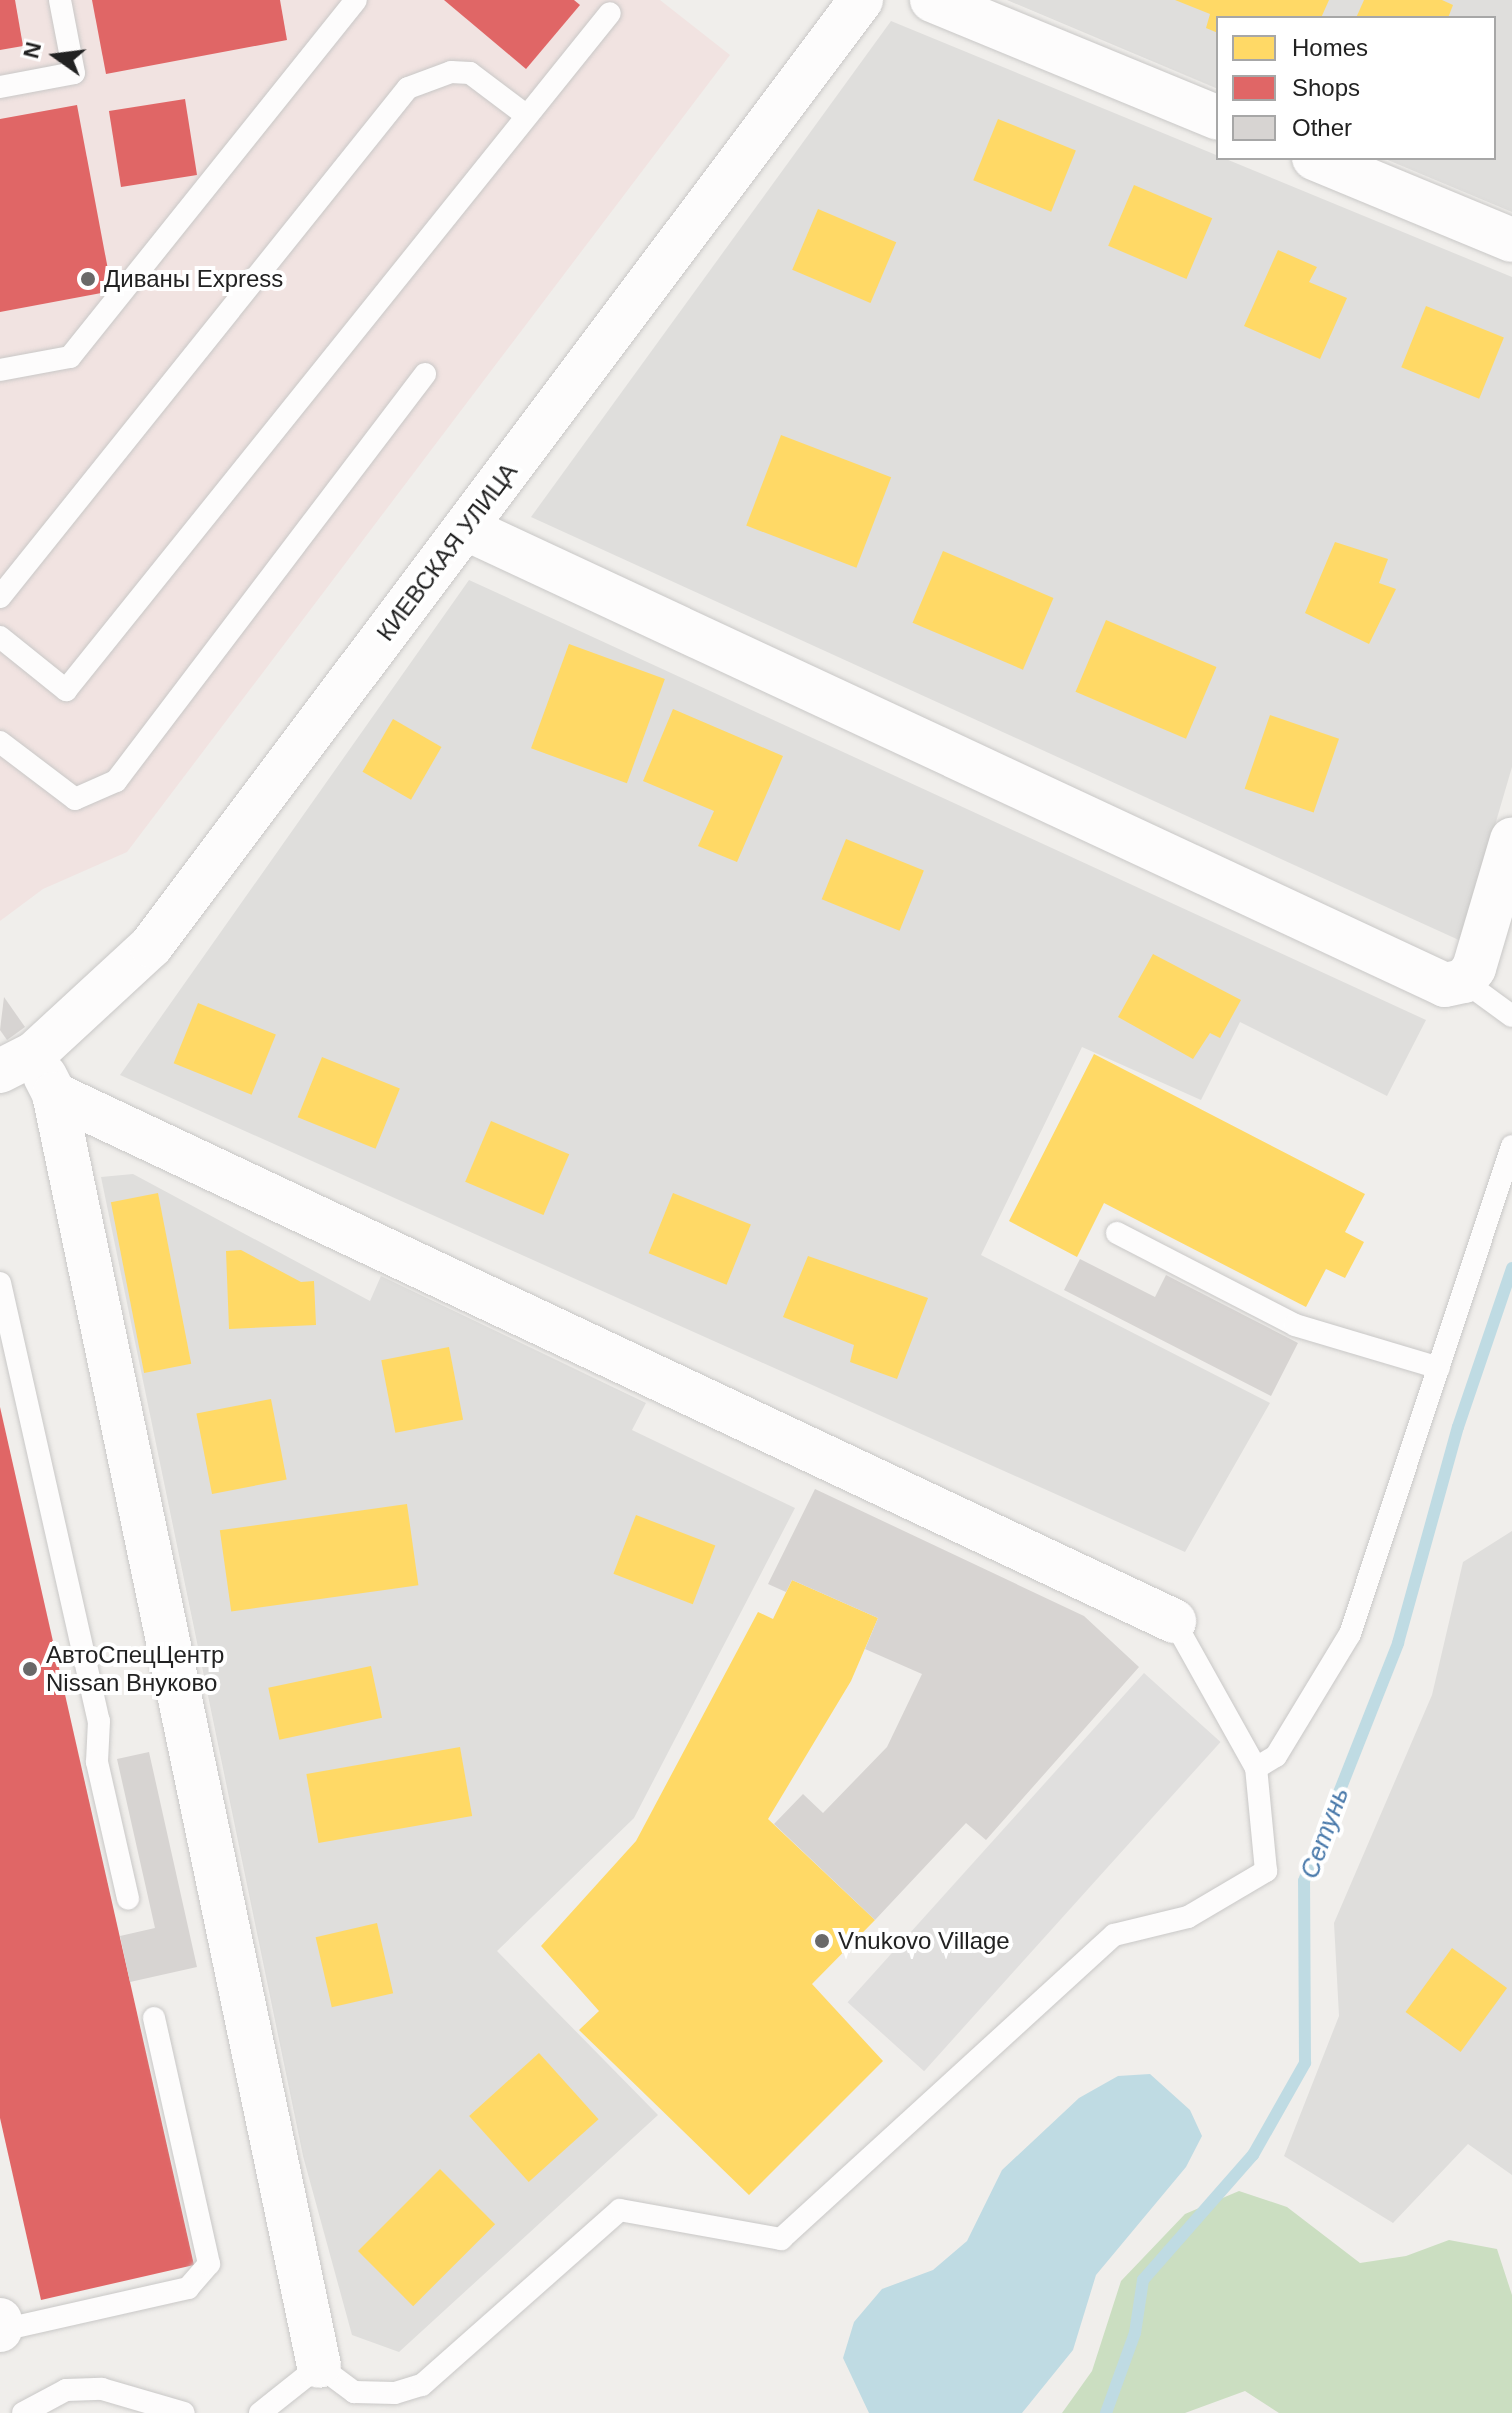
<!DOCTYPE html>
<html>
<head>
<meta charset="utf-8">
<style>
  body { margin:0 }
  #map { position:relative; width:1512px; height:2413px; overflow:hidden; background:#f0eeeb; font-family:Helvetica,sans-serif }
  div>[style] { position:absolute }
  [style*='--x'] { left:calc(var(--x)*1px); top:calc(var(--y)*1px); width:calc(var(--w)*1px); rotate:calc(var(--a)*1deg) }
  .residential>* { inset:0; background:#dfdedc }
  .commercial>* { inset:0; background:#f1e3e1 }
  .forest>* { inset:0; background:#cbdec1 }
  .parking>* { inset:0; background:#e0dfde; transform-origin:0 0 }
  .water>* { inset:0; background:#bfdbe3 }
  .homes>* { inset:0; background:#ffd966; transform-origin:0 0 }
  .shops>* { inset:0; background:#e06666; transform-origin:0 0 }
  .stream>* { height:12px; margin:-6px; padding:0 6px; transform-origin:6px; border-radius:6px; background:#bfdbe3 }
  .building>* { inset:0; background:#d7d4d2 }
  .roads { filter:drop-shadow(0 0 2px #c9c8c7) drop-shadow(0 0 2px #c9c8c7) }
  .service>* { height:22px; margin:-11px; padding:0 11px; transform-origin:11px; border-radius:11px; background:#fdfcfc }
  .minor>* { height:44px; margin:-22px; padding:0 22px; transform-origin:22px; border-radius:22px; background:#fdfcfc }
  .dots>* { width:22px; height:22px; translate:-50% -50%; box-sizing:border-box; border:4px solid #fff; border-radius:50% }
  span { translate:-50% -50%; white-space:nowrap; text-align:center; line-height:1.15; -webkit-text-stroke:8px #fff; paint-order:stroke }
  .poi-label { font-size:24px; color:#222 }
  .left { translate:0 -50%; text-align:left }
  .street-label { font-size:24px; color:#222 }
  .water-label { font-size:26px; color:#4a7aab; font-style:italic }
  .legend { position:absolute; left:1216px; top:16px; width:280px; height:144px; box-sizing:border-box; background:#fff; border:2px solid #a7a7a7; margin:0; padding:10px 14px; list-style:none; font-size:24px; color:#222 }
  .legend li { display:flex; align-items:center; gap:16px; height:40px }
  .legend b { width:40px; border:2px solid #a7a7a7 }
  .north { position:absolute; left:16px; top:16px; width:80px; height:80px; -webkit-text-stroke:6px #fff; paint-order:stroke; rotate:284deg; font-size:22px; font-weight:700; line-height:32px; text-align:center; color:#222 }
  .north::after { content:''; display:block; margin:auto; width:28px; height:36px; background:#222; clip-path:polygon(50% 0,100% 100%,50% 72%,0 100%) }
</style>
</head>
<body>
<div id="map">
  <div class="residential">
    <i style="clip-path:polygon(1007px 0,1512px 0,1512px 212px,1383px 158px,1494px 158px,1494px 18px,1218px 18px,1218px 89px)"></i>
    <i style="clip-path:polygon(891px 21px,1512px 277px,1512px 767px,1461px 941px,531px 517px)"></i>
    <i style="clip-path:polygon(469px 580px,1426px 1020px,1387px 1096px,1240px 1022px,1201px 1100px,1082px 1047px,981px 1255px,1270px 1403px,1185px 1552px,120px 1075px)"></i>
    <i style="clip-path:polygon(133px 1174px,370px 1301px,381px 1276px,646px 1403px,632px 1430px,795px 1508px,634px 1818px,497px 1951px,658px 2115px,399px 2352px,352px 2335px,303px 2156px,101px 1177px)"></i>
    <i style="clip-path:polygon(1512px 1531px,1512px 2175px,1468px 2144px,1393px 2223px,1284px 2156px,1339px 2016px,1334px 1923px,1432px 1695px,1463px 1562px)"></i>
  </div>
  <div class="commercial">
    <i style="clip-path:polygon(0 0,660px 0,730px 55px,127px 852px,43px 889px,0 921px)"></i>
  </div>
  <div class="forest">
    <i style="clip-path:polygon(1239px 2191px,1287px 2207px,1360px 2263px,1406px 2256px,1449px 2240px,1497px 2249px,1512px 2295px,1512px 2413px,1279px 2413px,1245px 2391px,1185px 2413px,1062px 2413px,1092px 2371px,1121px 2281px,1185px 2214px)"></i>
  </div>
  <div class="parking">
    <i style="left:1144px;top:1673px;width:103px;height:443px;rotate:42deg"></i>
  </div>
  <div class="water">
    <i style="clip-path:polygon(1150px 2074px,1190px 2110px,1202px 2136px,1186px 2167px,1096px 2275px,1073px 2350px,1022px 2413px,869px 2413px,843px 2358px,854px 2322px,882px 2289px,933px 2270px,967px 2241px,1002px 2170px,1079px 2098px,1118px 2076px)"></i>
  </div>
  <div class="homes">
    <i style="clip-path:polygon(1175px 0,1329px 0,1321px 18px,1218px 18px,1218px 33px,1206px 28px,1210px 14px)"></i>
    <i style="clip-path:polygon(1364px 0,1442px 0,1453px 5px,1448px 18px,1356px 18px)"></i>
    <i style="left:998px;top:119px;width:84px;height:66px;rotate:22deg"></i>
    <i style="left:1134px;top:185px;width:85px;height:66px;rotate:23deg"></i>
    <i style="left:818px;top:209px;width:85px;height:66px;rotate:23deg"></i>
    <i style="clip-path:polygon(1278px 250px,1317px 267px,1309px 282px,1347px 298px,1320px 359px,1244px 326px)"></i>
    <i style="left:1426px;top:306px;width:84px;height:66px;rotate:22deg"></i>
    <i style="left:781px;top:435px;width:118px;height:97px;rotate:21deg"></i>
    <i style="clip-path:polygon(1335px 542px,1388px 559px,1379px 583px,1396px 589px,1369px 644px,1305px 613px)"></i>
    <i style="left:943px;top:551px;width:120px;height:78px;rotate:23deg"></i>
    <i style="left:1106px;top:620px;width:120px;height:78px;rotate:23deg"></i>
    <i style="left:569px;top:644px;width:102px;height:111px;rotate:20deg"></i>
    <i style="clip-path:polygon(673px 709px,783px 756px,737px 862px,698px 846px,714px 811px,643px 781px)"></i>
    <i style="left:1270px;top:715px;width:73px;height:78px;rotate:19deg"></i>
    <i style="left:393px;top:719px;width:56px;height:61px;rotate:30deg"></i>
    <i style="left:846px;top:839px;width:84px;height:65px;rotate:22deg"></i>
    <i style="clip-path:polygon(1153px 954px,1241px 1000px,1220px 1038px,1210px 1033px,1193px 1059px,1118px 1017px)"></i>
    <i style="left:198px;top:1003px;width:84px;height:65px;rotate:22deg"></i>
    <i style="clip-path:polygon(1094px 1054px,1365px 1194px,1345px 1232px,1364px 1242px,1345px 1278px,1326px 1269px,1306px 1307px,1104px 1203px,1077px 1257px,1009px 1221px)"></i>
    <i style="left:322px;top:1057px;width:84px;height:65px;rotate:22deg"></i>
    <i style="left:491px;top:1121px;width:85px;height:66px;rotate:23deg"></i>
    <i style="left:158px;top:1193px;width:174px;height:48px;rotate:79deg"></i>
    <i style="left:673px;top:1193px;width:84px;height:65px;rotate:22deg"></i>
    <i style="clip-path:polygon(241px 1250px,301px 1282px,314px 1281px,316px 1325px,229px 1329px,226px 1251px)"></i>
    <i style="clip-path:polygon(808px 1256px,928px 1298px,897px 1379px,850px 1362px,854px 1345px,783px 1317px)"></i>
    <i style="left:449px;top:1347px;width:74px;height:69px;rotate:79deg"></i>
    <i style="left:271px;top:1399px;width:82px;height:76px;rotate:79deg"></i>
    <i style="left:407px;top:1504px;width:82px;height:189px;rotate:82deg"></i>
    <i style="left:636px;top:1515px;width:85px;height:63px;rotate:21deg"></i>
    <i style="clip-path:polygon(792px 1580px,878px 1618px,851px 1681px,768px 1819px,875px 1920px,812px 1984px,883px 2061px,749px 2195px,579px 2030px,599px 2011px,541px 1946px,636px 1841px,758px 1612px,773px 1619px)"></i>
    <i style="left:371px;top:1666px;width:53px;height:105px;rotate:78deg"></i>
    <i style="left:460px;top:1747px;width:70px;height:156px;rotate:80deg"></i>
    <i style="left:377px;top:1923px;width:72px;height:63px;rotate:77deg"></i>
    <i style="left:1452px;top:1948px;width:68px;height:79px;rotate:36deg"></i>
    <i style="left:539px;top:2053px;width:89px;height:94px;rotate:48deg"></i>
    <i style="left:440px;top:2169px;width:78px;height:116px;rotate:45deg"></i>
  </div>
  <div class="shops">
    <i style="clip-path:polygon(0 0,15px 0,23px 46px,0 50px)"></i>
    <i style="clip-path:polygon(92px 0,280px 0,287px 40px,106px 74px)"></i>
    <i style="clip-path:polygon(444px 0,574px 0,580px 5px,526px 69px)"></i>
    <i style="left:185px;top:99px;width:77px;height:77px;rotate:81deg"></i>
    <i style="clip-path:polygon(77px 105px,112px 291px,0 312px,0 119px)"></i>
    <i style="clip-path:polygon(0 1407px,194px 2265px,41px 2300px,0 2118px)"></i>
  </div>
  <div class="stream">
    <i style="--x:1106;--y:2413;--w:85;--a:-70.1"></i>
    <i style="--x:1135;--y:2333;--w:54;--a:-81.4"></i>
    <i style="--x:1143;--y:2280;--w:167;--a:-48.7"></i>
    <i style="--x:1253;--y:2155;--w:106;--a:-60.5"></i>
    <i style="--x:1305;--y:2063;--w:182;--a:-90.3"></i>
    <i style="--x:1304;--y:1881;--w:256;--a:-68.4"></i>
    <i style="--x:1398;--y:1643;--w:224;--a:-74.5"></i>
    <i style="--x:1458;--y:1427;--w:168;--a:-71.2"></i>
  </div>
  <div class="building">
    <i style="clip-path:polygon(4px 997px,25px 1027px,7px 1040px,0 1030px)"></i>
    <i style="clip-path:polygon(1080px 1259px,1155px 1297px,1166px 1275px,1298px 1343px,1271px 1396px,1064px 1290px)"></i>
    <i style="clip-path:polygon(815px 1489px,1084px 1616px,1139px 1667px,986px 1840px,966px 1823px,875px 1920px,774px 1824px,803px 1794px,823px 1813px,887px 1747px,922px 1674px,865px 1649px,878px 1618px,792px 1580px,786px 1592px,768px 1584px)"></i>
    <i style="clip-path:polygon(149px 1752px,197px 1967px,130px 1982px,120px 1936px,155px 1928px,117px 1759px)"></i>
  </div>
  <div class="roads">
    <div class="service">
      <i style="--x:0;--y:87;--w:75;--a:-10.7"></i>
      <i style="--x:74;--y:73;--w:74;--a:-100.9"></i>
      <i style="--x:0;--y:370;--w:71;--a:-10.5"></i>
      <i style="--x:70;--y:357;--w:457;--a:-51.3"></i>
      <i style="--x:0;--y:597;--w:652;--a:-51.29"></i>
      <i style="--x:408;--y:88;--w:46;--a:-20.4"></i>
      <i style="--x:451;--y:72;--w:19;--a:3"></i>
      <i style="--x:470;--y:73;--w:71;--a:37"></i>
      <i style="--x:0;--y:637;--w:85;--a:38.8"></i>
      <i style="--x:66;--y:690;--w:868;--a:-51.22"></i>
      <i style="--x:0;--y:742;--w:94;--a:37.2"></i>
      <i style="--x:75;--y:799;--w:45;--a:-23.7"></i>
      <i style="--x:116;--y:781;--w:511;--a:-52.79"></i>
      <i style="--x:1464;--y:981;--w:59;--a:36.1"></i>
      <i style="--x:1117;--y:1233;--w:200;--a:27.3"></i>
      <i style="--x:1295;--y:1325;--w:150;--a:16.6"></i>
      <i style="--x:0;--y:1283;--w:449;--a:77.3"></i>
      <i style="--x:99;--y:1721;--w:41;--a:92.8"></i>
      <i style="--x:97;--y:1762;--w:140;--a:77.2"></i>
      <i style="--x:1256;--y:1768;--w:23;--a:-31"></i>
      <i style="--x:1276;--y:1756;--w:143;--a:-58.8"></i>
      <i style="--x:1350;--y:1634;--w:514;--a:-71.64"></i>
      <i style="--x:2;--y:2330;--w:191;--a:-12.7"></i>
      <i style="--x:188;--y:2288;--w:32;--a:-49"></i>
      <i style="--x:209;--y:2264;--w:252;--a:-102.6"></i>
      <i style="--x:23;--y:2413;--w:49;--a:-28.1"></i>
      <i style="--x:66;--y:2390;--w:36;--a:-2"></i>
      <i style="--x:102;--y:2389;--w:85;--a:16.3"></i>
      <i style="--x:260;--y:2413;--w:75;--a:-38.5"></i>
      <i style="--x:319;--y:2366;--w:44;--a:36.6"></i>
      <i style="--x:354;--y:2392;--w:41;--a:1.4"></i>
      <i style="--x:395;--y:2393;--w:28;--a:-17"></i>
      <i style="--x:422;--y:2385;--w:264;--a:-41.5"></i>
      <i style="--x:620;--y:2210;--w:164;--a:10.2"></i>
      <i style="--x:781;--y:2239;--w:451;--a:-42.4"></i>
      <i style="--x:1114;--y:1935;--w:76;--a:-13.7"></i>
      <i style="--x:1188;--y:1917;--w:91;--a:-30.5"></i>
      <i style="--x:1266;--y:1871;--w:103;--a:-95.5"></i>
      <i style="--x:1256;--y:1768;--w:168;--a:-119.2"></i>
    </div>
    <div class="minor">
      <i style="--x:932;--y:0;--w:309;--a:22.4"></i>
      <i style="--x:1314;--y:158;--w:214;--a:22.5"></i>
      <i style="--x:465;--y:528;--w:1081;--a:25"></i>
      <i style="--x:1445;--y:985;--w:19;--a:-12"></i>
      <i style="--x:1464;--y:981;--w:16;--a:-52"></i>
      <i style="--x:1474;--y:968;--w:134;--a:-73.5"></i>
      <i style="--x:0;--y:1071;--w:38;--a:-27"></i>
      <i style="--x:34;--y:1054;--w:159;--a:-42.7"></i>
      <i style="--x:151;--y:946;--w:1183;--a:-53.11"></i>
      <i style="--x:45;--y:1076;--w:20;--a:63"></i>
      <i style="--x:54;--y:1094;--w:1238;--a:25.2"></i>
      <i style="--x:54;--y:1094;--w:1299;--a:78.23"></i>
      <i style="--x:0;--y:2320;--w:10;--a:90"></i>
    </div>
  </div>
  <div class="dots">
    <i style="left:88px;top:279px;background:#6a6968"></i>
    <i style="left:30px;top:1669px;background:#6a6968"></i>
    <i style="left:822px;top:1941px;background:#6a6968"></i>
  </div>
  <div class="poi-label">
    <span class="left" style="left:104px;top:279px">Диваны Express</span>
    <span class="left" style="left:46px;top:1669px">АвтоСпецЦентр<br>Nissan Внуково</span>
    <span class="left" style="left:838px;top:1941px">Vnukovo Village</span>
  </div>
  <div class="street-label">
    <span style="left:447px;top:552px;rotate:-53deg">КИЕВСКАЯ УЛИЦА</span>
  </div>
  <div class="water-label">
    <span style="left:1325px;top:1833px;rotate:-70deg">Сетунь</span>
  </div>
  <ul class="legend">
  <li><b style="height:22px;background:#ffd966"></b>Homes</li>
  <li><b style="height:22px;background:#e06666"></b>Shops</li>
  <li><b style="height:22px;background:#d7d4d2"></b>Other</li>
  </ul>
  <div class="north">N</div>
</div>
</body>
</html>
